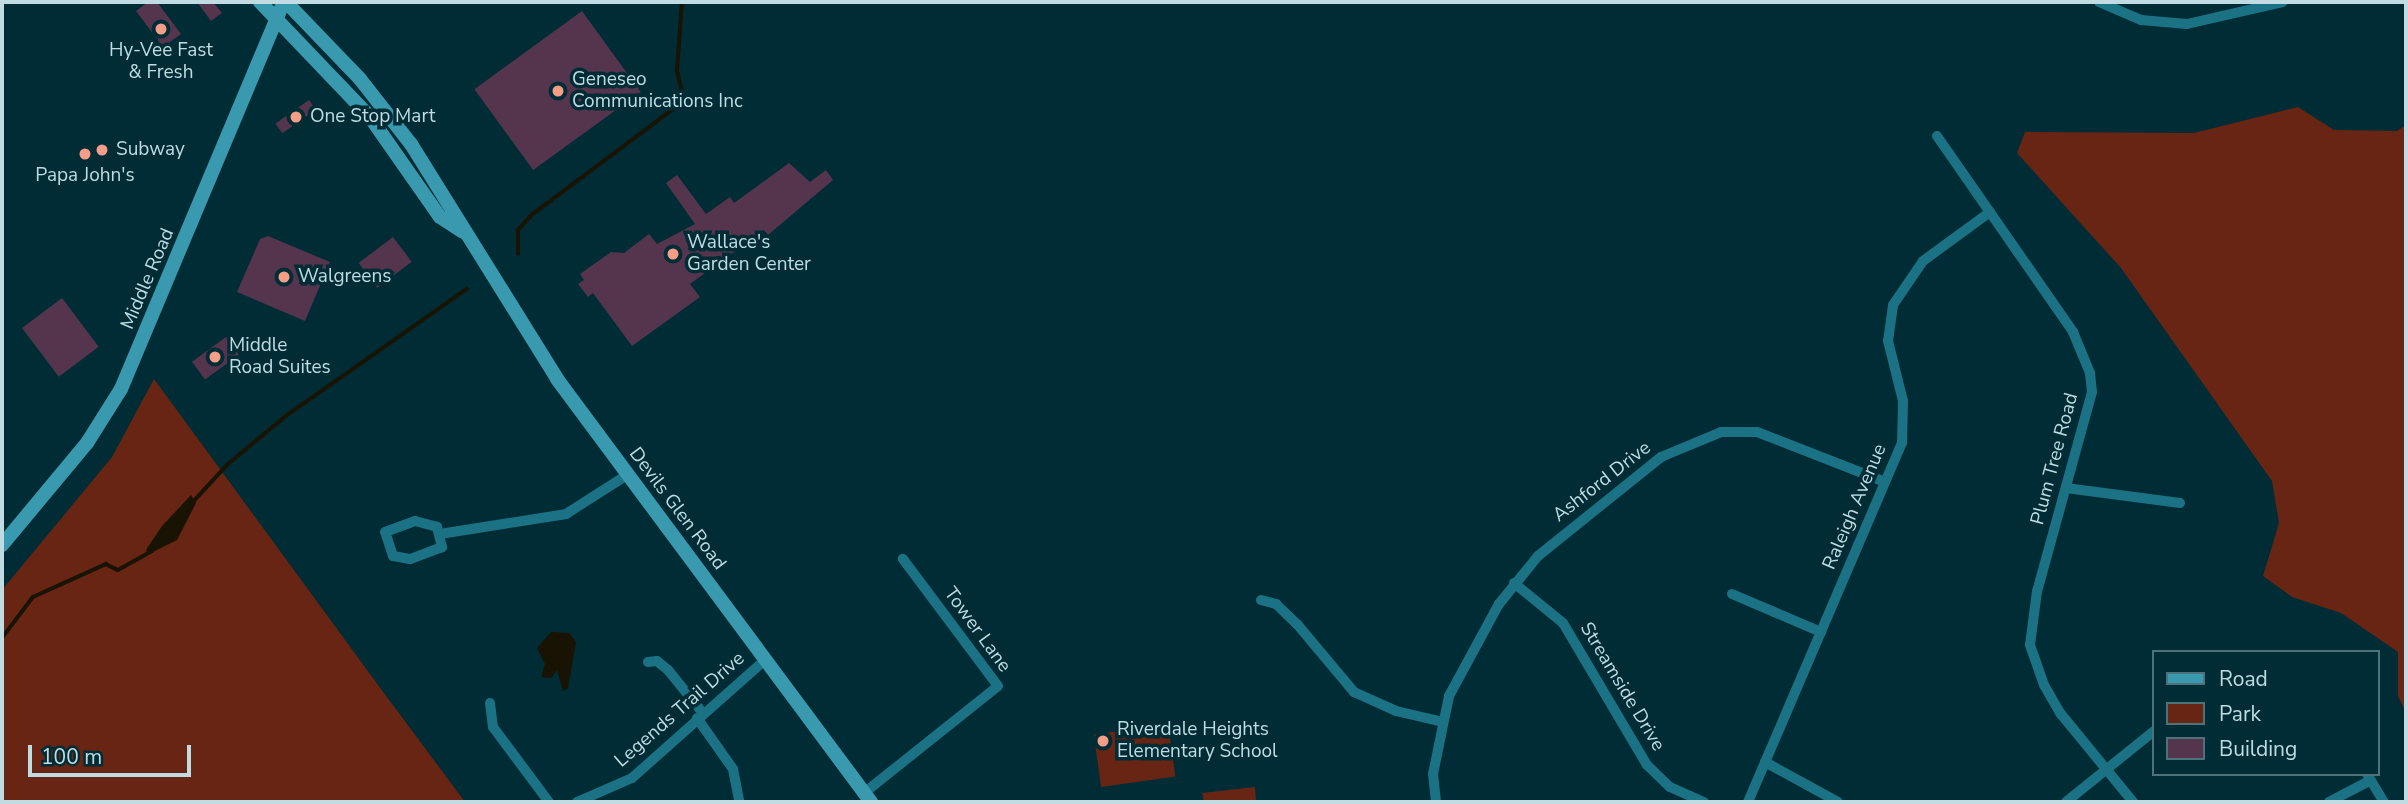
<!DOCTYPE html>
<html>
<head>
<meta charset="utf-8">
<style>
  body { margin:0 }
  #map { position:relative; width:2408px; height:804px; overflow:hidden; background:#002c35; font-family:"Nunito Sans",sans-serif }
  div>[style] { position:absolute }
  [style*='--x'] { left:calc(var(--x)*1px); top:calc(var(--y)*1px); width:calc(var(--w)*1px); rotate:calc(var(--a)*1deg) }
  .green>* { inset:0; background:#692513; transform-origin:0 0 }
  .water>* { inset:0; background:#181302 }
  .stream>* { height:3.5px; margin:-1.75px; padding:0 1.75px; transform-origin:1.75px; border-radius:1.75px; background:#181302 }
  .building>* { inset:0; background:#55354e; transform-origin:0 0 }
  .minor>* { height:10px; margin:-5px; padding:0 5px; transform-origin:5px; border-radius:5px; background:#1b7285 }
  .secondary>* { height:14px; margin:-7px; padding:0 7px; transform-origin:7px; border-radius:7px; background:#399aaf }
  .dots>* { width:19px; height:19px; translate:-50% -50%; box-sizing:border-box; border:4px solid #002c35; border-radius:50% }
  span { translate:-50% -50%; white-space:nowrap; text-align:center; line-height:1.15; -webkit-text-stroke:7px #002c35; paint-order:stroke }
  .poi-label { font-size:19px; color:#c0dbe2 }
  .left { translate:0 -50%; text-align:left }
  .street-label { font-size:19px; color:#c0dbe2 }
  .frame { position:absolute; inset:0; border:4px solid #c0dbe2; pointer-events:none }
  .legend { position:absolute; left:2152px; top:650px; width:228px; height:126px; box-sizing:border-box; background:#002c35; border:2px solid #4d727a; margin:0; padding:9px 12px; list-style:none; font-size:21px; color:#c0dbe2 }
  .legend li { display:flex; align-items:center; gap:14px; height:35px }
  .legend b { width:35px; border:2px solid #4d727a }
  .scale { position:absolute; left:28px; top:745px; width:163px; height:32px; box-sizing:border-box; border:4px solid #c0dbe2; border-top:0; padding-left:9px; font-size:21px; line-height:24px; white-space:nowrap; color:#c0dbe2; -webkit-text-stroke:5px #002c35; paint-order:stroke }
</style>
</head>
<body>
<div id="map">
  <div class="green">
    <i style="clip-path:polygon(2298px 107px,2334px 130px,2397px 131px,2406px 125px,2406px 713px,2398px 696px,2398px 652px,2341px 613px,2292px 597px,2263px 576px,2279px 523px,2272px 481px,2121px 268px,2017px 153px,2025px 132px,2194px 133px)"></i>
    <i style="clip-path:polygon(154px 379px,378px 685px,465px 802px,2px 802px,2px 590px,112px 457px)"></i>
    <i style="left:1168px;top:724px;width:53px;height:75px;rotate:82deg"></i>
    <i style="clip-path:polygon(1255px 787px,1256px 802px,1204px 802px,1202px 793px)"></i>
  </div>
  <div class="water">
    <i style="clip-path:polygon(191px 495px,196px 503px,177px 540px,149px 554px,146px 550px,162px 526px)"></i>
    <i style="clip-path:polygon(551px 632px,569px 633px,576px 642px,568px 688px,563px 691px,557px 670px,551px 678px,541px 677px,545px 664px,537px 648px)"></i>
  </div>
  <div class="stream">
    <i style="--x:518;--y:254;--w:24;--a:-90"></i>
    <i style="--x:518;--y:230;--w:22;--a:-47"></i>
    <i style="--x:533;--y:214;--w:189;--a:-36.8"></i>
    <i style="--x:684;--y:101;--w:31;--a:-103"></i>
    <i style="--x:677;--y:71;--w:69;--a:-85.9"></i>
    <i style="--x:193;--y:502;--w:52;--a:-47.4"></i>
    <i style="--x:228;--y:464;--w:75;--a:-39.6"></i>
    <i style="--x:286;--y:416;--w:221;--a:-35.1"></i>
    <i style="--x:2;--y:638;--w:51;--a:-52.9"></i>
    <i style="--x:33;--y:597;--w:80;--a:-24.3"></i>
    <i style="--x:106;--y:564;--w:13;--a:27"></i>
    <i style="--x:118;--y:570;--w:39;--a:-29"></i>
  </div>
  <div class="building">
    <i style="clip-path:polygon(148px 2px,157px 2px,181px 34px,163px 47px,136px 11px)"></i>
    <i style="clip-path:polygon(197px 2px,213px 2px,222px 13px,211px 21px)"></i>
    <i style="left:582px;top:11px;width:100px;height:133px;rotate:54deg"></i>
    <i style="left:309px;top:100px;width:12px;height:41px;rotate:55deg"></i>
    <i style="clip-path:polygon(789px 163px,810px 182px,826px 170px,833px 180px,768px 235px,764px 230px,690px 284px,700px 297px,632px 346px,593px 293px,588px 297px,578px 284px,584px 280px,580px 274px,611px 252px,624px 253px,649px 234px,657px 244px,695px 224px,666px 183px,677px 175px,706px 214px,730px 197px,734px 203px)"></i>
    <i style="clip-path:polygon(268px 236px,330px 262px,305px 321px,237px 292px,260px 239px)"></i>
    <i style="left:393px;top:237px;width:31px;height:43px;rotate:53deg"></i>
    <i style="left:62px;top:298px;width:61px;height:50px;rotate:53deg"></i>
    <i style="left:226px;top:337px;width:22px;height:42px;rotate:54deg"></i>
  </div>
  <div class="minor">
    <i style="--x:2099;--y:2;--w:46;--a:23.2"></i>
    <i style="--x:2141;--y:20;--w:46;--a:5"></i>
    <i style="--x:2187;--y:24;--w:98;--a:-12.9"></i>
    <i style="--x:1937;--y:136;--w:239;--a:55.2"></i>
    <i style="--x:2073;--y:332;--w:44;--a:67.5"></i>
    <i style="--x:2090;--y:373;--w:19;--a:84"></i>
    <i style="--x:2092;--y:392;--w:206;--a:105.4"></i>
    <i style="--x:2037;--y:591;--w:54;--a:97.4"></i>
    <i style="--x:2030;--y:645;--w:42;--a:70.7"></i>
    <i style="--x:2044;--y:685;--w:34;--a:60"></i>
    <i style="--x:2061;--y:714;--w:114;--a:50.7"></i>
    <i style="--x:2066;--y:488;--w:115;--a:7.5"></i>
    <i style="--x:415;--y:521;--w:23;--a:15"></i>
    <i style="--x:437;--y:527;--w:21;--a:76"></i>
    <i style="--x:442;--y:547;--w:34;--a:159"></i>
    <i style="--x:410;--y:559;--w:17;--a:-170"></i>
    <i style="--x:393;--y:556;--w:25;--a:-108"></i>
    <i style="--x:385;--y:532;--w:32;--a:-20"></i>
    <i style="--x:440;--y:534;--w:128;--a:-9"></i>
    <i style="--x:566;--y:514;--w:72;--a:-32.6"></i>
    <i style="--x:1514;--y:583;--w:63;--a:39.2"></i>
    <i style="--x:1563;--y:623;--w:165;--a:59.4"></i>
    <i style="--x:1647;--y:765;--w:32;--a:44"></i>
    <i style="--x:1670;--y:787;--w:37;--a:24"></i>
    <i style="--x:1732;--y:594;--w:97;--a:23.1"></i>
    <i style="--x:1261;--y:600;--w:16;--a:15"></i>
    <i style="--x:1276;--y:604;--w:29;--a:44"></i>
    <i style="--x:1297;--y:624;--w:89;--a:50"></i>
    <i style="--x:1354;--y:692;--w:46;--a:24.3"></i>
    <i style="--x:1396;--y:711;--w:48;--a:13.2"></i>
    <i style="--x:648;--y:662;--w:9;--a:-6"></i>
    <i style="--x:657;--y:661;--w:14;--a:39"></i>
    <i style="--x:668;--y:670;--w:54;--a:51"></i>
    <i style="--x:490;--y:703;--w:24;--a:83"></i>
    <i style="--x:493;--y:727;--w:94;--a:53.3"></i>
    <i style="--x:697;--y:718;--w:62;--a:54.8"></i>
    <i style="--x:733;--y:769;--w:32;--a:79"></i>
    <i style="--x:1765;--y:762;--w:83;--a:28.7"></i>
    <i style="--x:2367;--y:774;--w:33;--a:59"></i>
    <i style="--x:864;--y:793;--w:171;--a:-38.6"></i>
    <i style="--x:998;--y:686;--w:159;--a:-126.8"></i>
    <i style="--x:577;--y:802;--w:60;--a:-23.6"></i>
    <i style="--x:632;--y:778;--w:179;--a:-41.6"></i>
    <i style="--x:1436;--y:802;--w:28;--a:-96"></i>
    <i style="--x:1433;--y:774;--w:80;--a:-78.4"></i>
    <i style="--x:1449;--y:696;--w:105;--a:-61.5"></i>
    <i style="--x:1499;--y:604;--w:62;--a:-50.9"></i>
    <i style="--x:1538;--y:556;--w:158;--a:-38.8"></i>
    <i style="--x:1661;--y:457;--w:65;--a:-22.6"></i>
    <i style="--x:1721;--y:432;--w:36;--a:0"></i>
    <i style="--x:1757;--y:432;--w:137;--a:21.3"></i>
    <i style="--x:1748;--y:802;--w:391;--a:-66.8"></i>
    <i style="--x:1902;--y:443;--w:42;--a:-88.6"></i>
    <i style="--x:1903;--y:401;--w:62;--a:-104"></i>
    <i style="--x:1888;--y:341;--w:36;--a:-82"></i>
    <i style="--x:1893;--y:305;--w:53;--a:-55.7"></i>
    <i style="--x:1923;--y:261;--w:83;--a:-36.2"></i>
    <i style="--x:2066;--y:802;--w:113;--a:-38.9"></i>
    <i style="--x:2329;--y:802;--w:47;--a:-27.6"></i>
  </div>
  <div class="secondary">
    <i style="--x:260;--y:2;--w:159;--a:46.3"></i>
    <i style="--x:370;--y:117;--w:122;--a:55"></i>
    <i style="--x:440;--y:217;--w:27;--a:33"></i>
    <i style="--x:286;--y:2;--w:107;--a:46.1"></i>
    <i style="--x:360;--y:79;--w:83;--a:51.9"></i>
    <i style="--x:411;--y:144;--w:277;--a:58.1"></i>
    <i style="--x:557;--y:379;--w:527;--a:53.41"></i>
    <i style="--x:2;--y:545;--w:133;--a:-50.2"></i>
    <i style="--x:87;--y:443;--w:64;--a:-57.8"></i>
    <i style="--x:121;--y:389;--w:420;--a:-67.2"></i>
  </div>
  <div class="dots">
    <i style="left:161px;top:29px;background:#f49e87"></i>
    <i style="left:558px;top:91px;background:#f49e87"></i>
    <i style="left:296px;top:117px;background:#f49e87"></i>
    <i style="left:102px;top:150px;background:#f49e87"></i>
    <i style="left:85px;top:154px;background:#f49e87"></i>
    <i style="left:673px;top:254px;background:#f49e87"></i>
    <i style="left:284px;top:277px;background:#f49e87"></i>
    <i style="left:215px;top:357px;background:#f49e87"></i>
    <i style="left:1103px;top:741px;background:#f49e87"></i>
  </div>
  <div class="poi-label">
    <span style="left:161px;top:62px">Hy-Vee Fast<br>&amp; Fresh</span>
    <span class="left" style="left:572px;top:91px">Geneseo<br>Communications Inc</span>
    <span class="left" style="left:310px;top:117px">One Stop Mart</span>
    <span class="left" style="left:116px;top:150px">Subway</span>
    <span style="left:85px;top:176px">Papa John's</span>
    <span class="left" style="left:687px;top:254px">Wallace's<br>Garden Center</span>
    <span class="left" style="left:298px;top:277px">Walgreens</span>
    <span class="left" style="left:229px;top:357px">Middle<br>Road Suites</span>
    <span class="left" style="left:1117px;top:741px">Riverdale Heights<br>Elementary School</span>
  </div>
  <div class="street-label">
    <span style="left:148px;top:279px;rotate:-67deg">Middle Road</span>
    <span style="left:2055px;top:459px;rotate:-75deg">Plum Tree Road</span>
    <span style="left:1602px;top:482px;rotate:-38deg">Ashford Drive</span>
    <span style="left:1855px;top:507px;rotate:-67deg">Raleigh Avenue</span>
    <span style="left:677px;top:509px;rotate:53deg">Devils Glen Road</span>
    <span style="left:977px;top:630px;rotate:54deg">Tower Lane</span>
    <span style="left:1622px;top:687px;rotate:59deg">Streamside Drive</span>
    <span style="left:680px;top:710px;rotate:-41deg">Legends Trail Drive</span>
  </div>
  <div class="frame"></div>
  <ul class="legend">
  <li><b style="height:9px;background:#399aaf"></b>Road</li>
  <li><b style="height:19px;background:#692513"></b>Park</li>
  <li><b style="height:19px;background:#55354e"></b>Building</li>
  </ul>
  <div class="scale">100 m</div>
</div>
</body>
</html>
